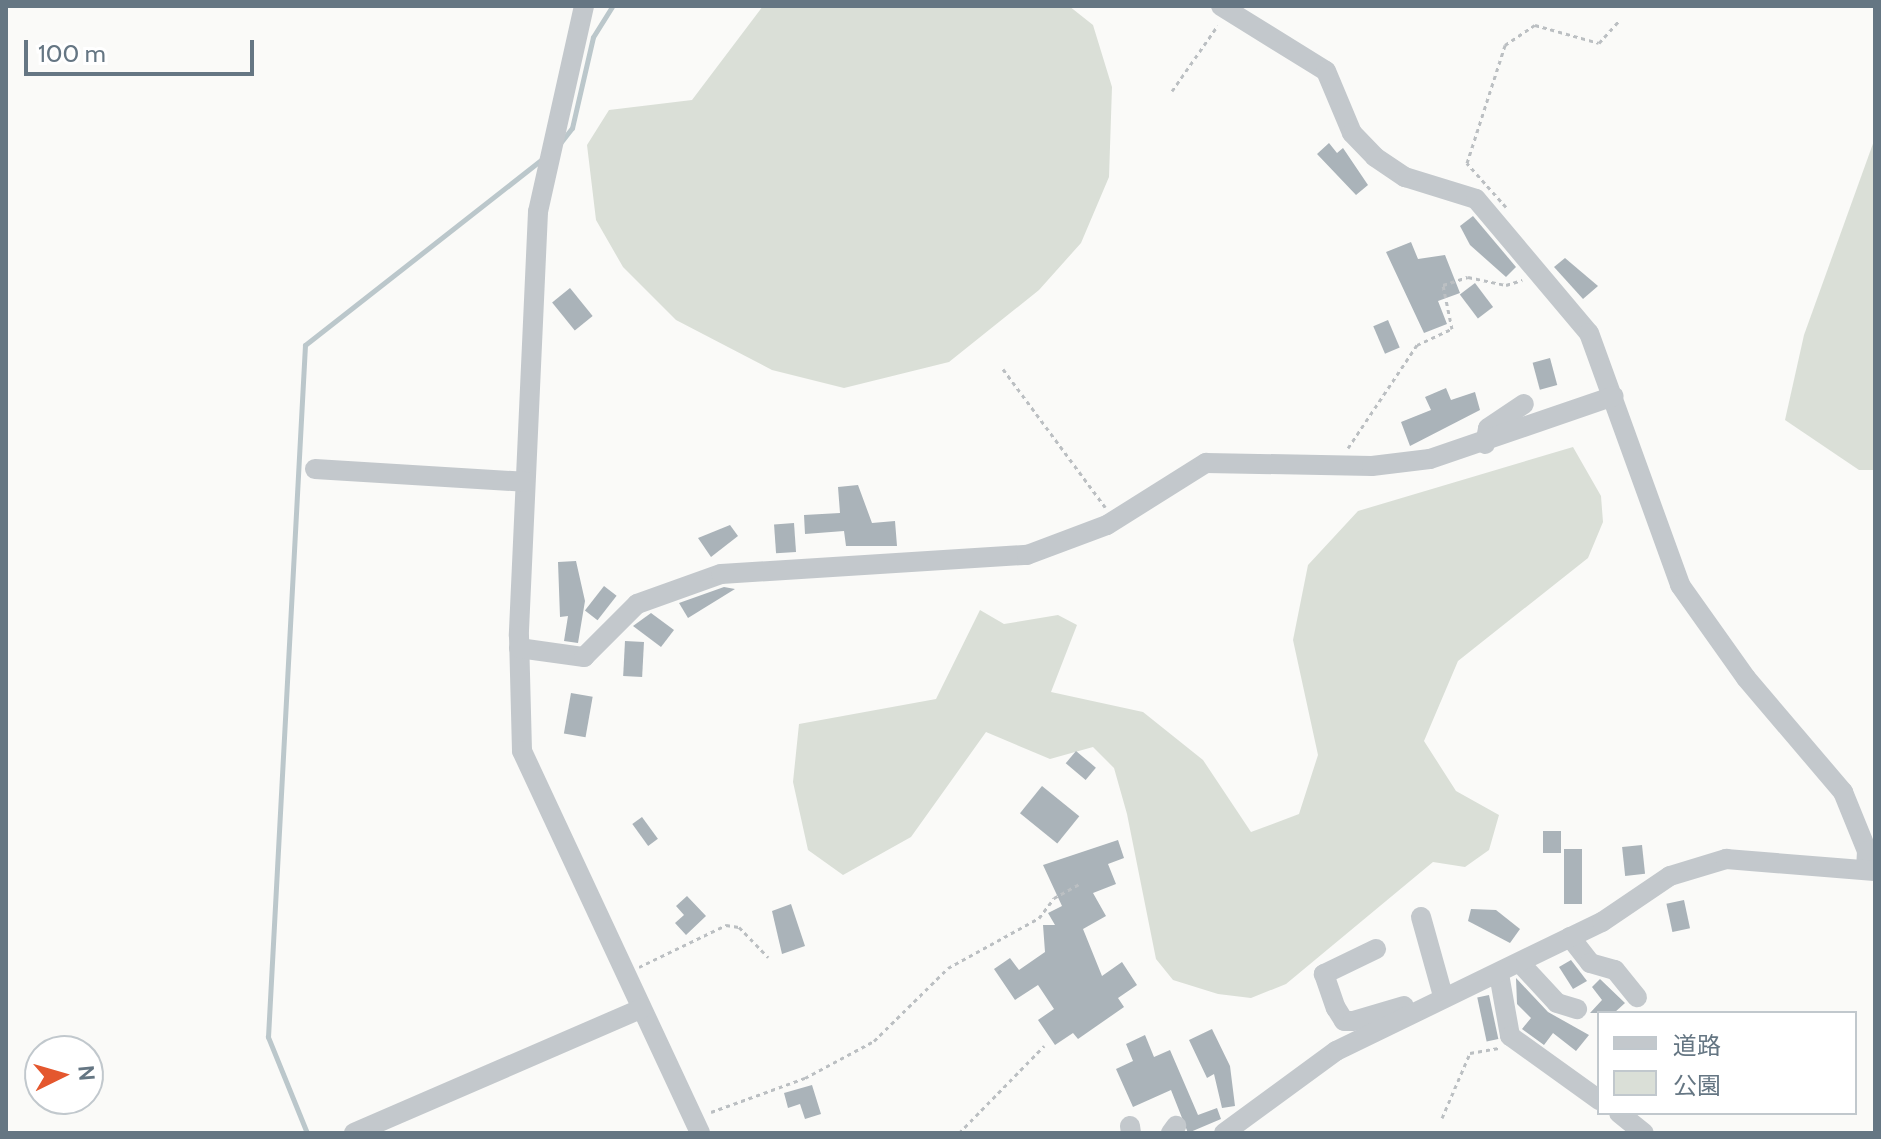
<!DOCTYPE html>
<html>
<head>
<meta charset="utf-8">
<style>
  body { margin:0 }
  #map { position:relative; width:1881px; height:1139px; overflow:hidden; background:#fafaf8; font-family:Cabin,"Noto Sans JP",sans-serif }
  div>[style] { position:absolute }
  [style*='--x'] { left:calc(var(--x)*1px); top:calc(var(--y)*1px); width:calc(var(--w)*1px); rotate:calc(var(--a)*1deg) }
  .green>* { inset:0; background:#dadfd7 }
  .stream>* { height:5px; margin:-2.5px; padding:0 2.5px; transform-origin:2.5px; border-radius:2.5px; background:#bbc7cb }
  .building>* { inset:0; background:#aab3b9; transform-origin:0 0 }
  .path>* { height:3px; margin-top:-1.5px; transform-origin:0; background:repeating-linear-gradient(90deg,#bbbfc2 0 4px,transparent 0 8px) }
  .minor>* { height:20px; margin:-10px; padding:0 10px; transform-origin:10px; border-radius:10px; background:#c3c8cc }
  span { translate:-50% -50%; white-space:nowrap; text-align:center; line-height:1.15; -webkit-text-stroke:8px #fff; paint-order:stroke }
  .frame { position:absolute; inset:0; border:8px solid #657683; pointer-events:none }
  .legend { position:absolute; left:1597px; top:1011px; width:260px; height:104px; box-sizing:border-box; background:#fff; border:2px solid #c1c8cd; margin:0; padding:10px 14px; list-style:none; font-size:24px; color:#657683 }
  .legend li { display:flex; align-items:center; gap:16px; height:40px }
  .legend b { width:40px; border:2px solid #c1c8cd }
  .north { position:absolute; left:24px; top:1035px; width:80px; height:80px; box-sizing:border-box; background:#fff; border:2px solid #c1c8cd; border-radius:50%; rotate:85deg; font-size:22px; font-weight:700; line-height:32px; text-align:center; color:#657683 }
  .north::after { content:''; display:block; margin:auto; width:28px; height:36px; background:#e4572e; clip-path:polygon(50% 0,100% 100%,50% 72%,0 100%) }
  .scale { position:absolute; left:24px; top:40px; width:230px; height:36px; box-sizing:border-box; border:4px solid #657683; border-top:0; padding-left:10px; font-size:24px; line-height:28px; white-space:nowrap; color:#657683; -webkit-text-stroke:6px #fff; paint-order:stroke }
</style>
</head>
<body>
<div id="map">
  <div class="green">
    <i style="clip-path:polygon(763px 6px,1069px 6px,1093px 25px,1112px 87px,1109px 177px,1081px 243px,1039px 290px,949px 362px,844px 388px,772px 370px,676px 320px,623px 267px,596px 220px,587px 145px,609px 110px,692px 100px)"></i>
    <i style="clip-path:polygon(1875px 138px,1875px 470px,1859px 470px,1785px 420px,1804px 335px)"></i>
    <i style="clip-path:polygon(1573px 447px,1601px 496px,1603px 522px,1588px 558px,1458px 661px,1424px 741px,1456px 791px,1499px 815px,1489px 850px,1465px 867px,1433px 862px,1286px 984px,1251px 998px,1218px 994px,1173px 980px,1156px 959px,1127px 814px,1114px 768px,1093px 747px,1050px 759px,986px 732px,911px 837px,843px 875px,808px 850px,793px 782px,799px 724px,936px 699px,980px 610px,1004px 624px,1058px 615px,1077px 625px,1051px 692px,1143px 712px,1203px 760px,1251px 832px,1299px 814px,1318px 755px,1293px 640px,1308px 565px,1358px 511px)"></i>
  </div>
  <div class="stream">
    <i style="--x:561;--y:142;--w:18;--a:-52"></i>
    <i style="--x:572;--y:128;--w:93;--a:-77"></i>
    <i style="--x:593;--y:37;--w:36;--a:-58"></i>
    <i style="--x:307;--y:1133;--w:104;--a:-112.1"></i>
    <i style="--x:268;--y:1037;--w:693;--a:-86.94"></i>
    <i style="--x:305;--y:345;--w:301;--a:-38.1"></i>
  </div>
  <div class="building">
    <i style="clip-path:polygon(1329px 143px,1337px 153px,1343px 148px,1368px 185px,1356px 195px,1317px 154px)"></i>
    <i style="clip-path:polygon(1473px 216px,1516px 267px,1506px 277px,1470px 245px,1460px 226px)"></i>
    <i style="clip-path:polygon(1411px 242px,1418px 259px,1445px 255px,1460px 293px,1438px 301px,1447px 324px,1424px 333px,1386px 252px)"></i>
    <i style="clip-path:polygon(1565px 258px,1598px 286px,1583px 299px,1554px 267px)"></i>
    <i style="left:1475px;top:283px;width:30px;height:19px;rotate:53deg"></i>
    <i style="left:570px;top:288px;width:36px;height:23px;rotate:51deg"></i>
    <i style="left:1388px;top:320px;width:30px;height:16px;rotate:67deg"></i>
    <i style="left:1550px;top:358px;width:28px;height:18px;rotate:75deg"></i>
    <i style="clip-path:polygon(1446px 388px,1451px 400px,1475px 392px,1480px 410px,1410px 446px,1401px 422px,1431px 410px,1425px 397px)"></i>
    <i style="clip-path:polygon(858px 485px,872px 523px,895px 521px,897px 546px,846px 546px,844px 531px,805px 534px,804px 515px,840px 513px,838px 487px)"></i>
    <i style="left:794px;top:523px;width:29px;height:20px;rotate:86deg"></i>
    <i style="clip-path:polygon(730px 525px,738px 536px,711px 557px,698px 538px)"></i>
    <i style="clip-path:polygon(576px 561px,585px 601px,578px 643px,564px 641px,568px 616px,560px 617px,558px 562px)"></i>
    <i style="left:604px;top:586px;width:16px;height:31px;rotate:38deg"></i>
    <i style="clip-path:polygon(724px 587px,735px 589px,688px 618px,679px 603px)"></i>
    <i style="clip-path:polygon(651px 613px,674px 630px,661px 647px,633px 626px)"></i>
    <i style="left:625px;top:641px;width:19px;height:35px;rotate:3deg"></i>
    <i style="left:571px;top:693px;width:22px;height:41px;rotate:10deg"></i>
    <i style="left:1076px;top:751px;width:26px;height:16px;rotate:40deg"></i>
    <i style="left:1042px;top:786px;width:48px;height:35px;rotate:39deg"></i>
    <i style="left:642px;top:817px;width:27px;height:12px;rotate:54deg"></i>
    <i style="left:1543px;top:831px;width:18px;height:22px"></i>
    <i style="clip-path:polygon(1118px 840px,1124px 858px,1108px 864px,1116px 884px,1093px 893px,1106px 916px,1083px 929px,1102px 976px,1122px 962px,1137px 985px,1118px 998px,1124px 1007px,1078px 1039px,1073px 1033px,1055px 1045px,1038px 1020px,1054px 1009px,1038px 985px,1015px 1000px,994px 969px,1010px 958px,1019px 970px,1045px 952px,1043px 925px,1055px 925px,1048px 913px,1062px 906px,1043px 865px)"></i>
    <i style="left:1642px;top:845px;width:29px;height:20px;rotate:84deg"></i>
    <i style="left:1564px;top:849px;width:18px;height:55px"></i>
    <i style="clip-path:polygon(687px 896px,706px 916px,686px 935px,675px 923px,684px 915px,676px 906px)"></i>
    <i style="left:1684px;top:900px;width:29px;height:18px;rotate:78deg"></i>
    <i style="clip-path:polygon(791px 904px,805px 946px,782px 954px,772px 911px)"></i>
    <i style="clip-path:polygon(1471px 909px,1496px 910px,1520px 929px,1510px 943px,1468px 921px)"></i>
    <i style="clip-path:polygon(1571px 960px,1587px 981px,1573px 989px,1559px 967px)"></i>
    <i style="clip-path:polygon(1516px 978px,1548px 1012px,1589px 1035px,1576px 1051px,1553px 1033px,1544px 1045px,1522px 1029px,1531px 1018px,1517px 1004px)"></i>
    <i style="clip-path:polygon(1600px 979px,1625px 1003px,1614px 1013px,1590px 1013px,1602px 1000px,1592px 987px)"></i>
    <i style="left:1489px;top:995px;width:45px;height:12px;rotate:78deg"></i>
    <i style="clip-path:polygon(1212px 1029px,1230px 1066px,1235px 1106px,1222px 1108px,1214px 1074px,1207px 1078px,1189px 1040px)"></i>
    <i style="clip-path:polygon(1145px 1035px,1154px 1057px,1170px 1050px,1198px 1115px,1217px 1108px,1221px 1119px,1188px 1133px,1171px 1090px,1133px 1107px,1116px 1069px,1133px 1061px,1126px 1044px)"></i>
    <i style="clip-path:polygon(812px 1085px,821px 1114px,805px 1119px,800px 1104px,788px 1108px,784px 1093px)"></i>
  </div>
  <div class="path">
    <i style="--x:1172;--y:91;--w:80;--a:-55.1"></i>
    <i style="--x:1506;--y:207;--w:59;--a:-131.6"></i>
    <i style="--x:1467;--y:163;--w:124;--a:-72.1"></i>
    <i style="--x:1505;--y:45;--w:36;--a:-34"></i>
    <i style="--x:1535;--y:25;--w:66;--a:15.7"></i>
    <i style="--x:1599;--y:43;--w:31;--a:-48"></i>
    <i style="--x:1003;--y:369;--w:172;--a:53.5"></i>
    <i style="--x:1348;--y:448;--w:124;--a:-56.2"></i>
    <i style="--x:1417;--y:345;--w:38;--a:-25"></i>
    <i style="--x:1452;--y:329;--w:45;--a:-101.6"></i>
    <i style="--x:1443;--y:285;--w:26;--a:-18"></i>
    <i style="--x:1468;--y:277;--w:39;--a:12"></i>
    <i style="--x:1506;--y:285;--w:17;--a:-17"></i>
    <i style="--x:639;--y:967;--w:97;--a:-25.8"></i>
    <i style="--x:726;--y:925;--w:13;--a:9"></i>
    <i style="--x:739;--y:927;--w:42;--a:46"></i>
    <i style="--x:711;--y:1112;--w:100;--a:-19.9"></i>
    <i style="--x:805;--y:1078;--w:78;--a:-28.2"></i>
    <i style="--x:874;--y:1041;--w:104;--a:-44.6"></i>
    <i style="--x:948;--y:968;--w:104;--a:-28.8"></i>
    <i style="--x:1039;--y:918;--w:25;--a:-53"></i>
    <i style="--x:1054;--y:898;--w:29;--a:-29"></i>
    <i style="--x:1442;--y:1118;--w:71;--a:-66.7"></i>
    <i style="--x:1470;--y:1053;--w:29;--a:-10"></i>
    <i style="--x:959;--y:1133;--w:122;--a:-45.7"></i>
  </div>
  <div class="minor">
    <i style="--x:584;--y:6;--w:211;--a:102.6"></i>
    <i style="--x:538;--y:212;--w:424;--a:92.6"></i>
    <i style="--x:519;--y:636;--w:115;--a:88.5"></i>
    <i style="--x:522;--y:751;--w:421;--a:65"></i>
    <i style="--x:1221;--y:6;--w:123;--a:31.8"></i>
    <i style="--x:1326;--y:71;--w:67;--a:67.2"></i>
    <i style="--x:1352;--y:133;--w:33;--a:46"></i>
    <i style="--x:1375;--y:157;--w:36;--a:34"></i>
    <i style="--x:1405;--y:177;--w:74;--a:17.2"></i>
    <i style="--x:1476;--y:199;--w:175;--a:49.9"></i>
    <i style="--x:1589;--y:333;--w:268;--a:70.1"></i>
    <i style="--x:1680;--y:585;--w:114;--a:54.6"></i>
    <i style="--x:1746;--y:678;--w:150;--a:49.6"></i>
    <i style="--x:1843;--y:792;--w:64;--a:67.9"></i>
    <i style="--x:1867;--y:851;--w:19;--a:93"></i>
    <i style="--x:1485;--y:444;--w:16;--a:-79"></i>
    <i style="--x:1488;--y:428;--w:43;--a:-33.7"></i>
    <i style="--x:315;--y:469;--w:210;--a:3.5"></i>
    <i style="--x:519;--y:648;--w:66;--a:7.9"></i>
    <i style="--x:584;--y:657;--w:75;--a:-45"></i>
    <i style="--x:637;--y:604;--w:89;--a:-19.7"></i>
    <i style="--x:721;--y:574;--w:307;--a:-3.6"></i>
    <i style="--x:1027;--y:555;--w:85;--a:-20.6"></i>
    <i style="--x:1107;--y:525;--w:117;--a:-32.1"></i>
    <i style="--x:1206;--y:463;--w:166;--a:1"></i>
    <i style="--x:1372;--y:466;--w:58;--a:-6.9"></i>
    <i style="--x:1430;--y:459;--w:194;--a:-18.9"></i>
    <i style="--x:1421;--y:917;--w:82;--a:74.4"></i>
    <i style="--x:1570;--y:937;--w:33;--a:52"></i>
    <i style="--x:1590;--y:963;--w:26;--a:16"></i>
    <i style="--x:1615;--y:970;--w:35;--a:51"></i>
    <i style="--x:1376;--y:949;--w:58;--a:154.3"></i>
    <i style="--x:1324;--y:974;--w:36;--a:71"></i>
    <i style="--x:1336;--y:1008;--w:15;--a:58"></i>
    <i style="--x:1344;--y:1021;--w:9;--a:0"></i>
    <i style="--x:1353;--y:1021;--w:53;--a:-16.4"></i>
    <i style="--x:1520;--y:963;--w:54;--a:47.2"></i>
    <i style="--x:1557;--y:1003;--w:21;--a:17"></i>
    <i style="--x:1499;--y:974;--w:63;--a:79.9"></i>
    <i style="--x:1510;--y:1036;--w:110;--a:35.7"></i>
    <i style="--x:1619;--y:1113;--w:32;--a:39"></i>
    <i style="--x:1130;--y:1126;--w:7;--a:82"></i>
    <i style="--x:354;--y:1133;--w:313;--a:-23.4"></i>
    <i style="--x:1171;--y:1133;--w:9;--a:-54"></i>
    <i style="--x:1224;--y:1133;--w:139;--a:-36.2"></i>
    <i style="--x:1336;--y:1051;--w:296;--a:-25.9"></i>
    <i style="--x:1602;--y:922;--w:82;--a:-34.1"></i>
    <i style="--x:1670;--y:876;--w:59;--a:-16.9"></i>
    <i style="--x:1726;--y:859;--w:149;--a:4.6"></i>
  </div>
  <div class="frame"></div>
  <ul class="legend">
  <li><b style="height:10px;background:#c3c8cc"></b>道路</li>
  <li><b style="height:22px;background:#dadfd7"></b>公園</li>
  </ul>
  <div class="north">N</div>
  <div class="scale">100 m</div>
</div>
</body>
</html>
